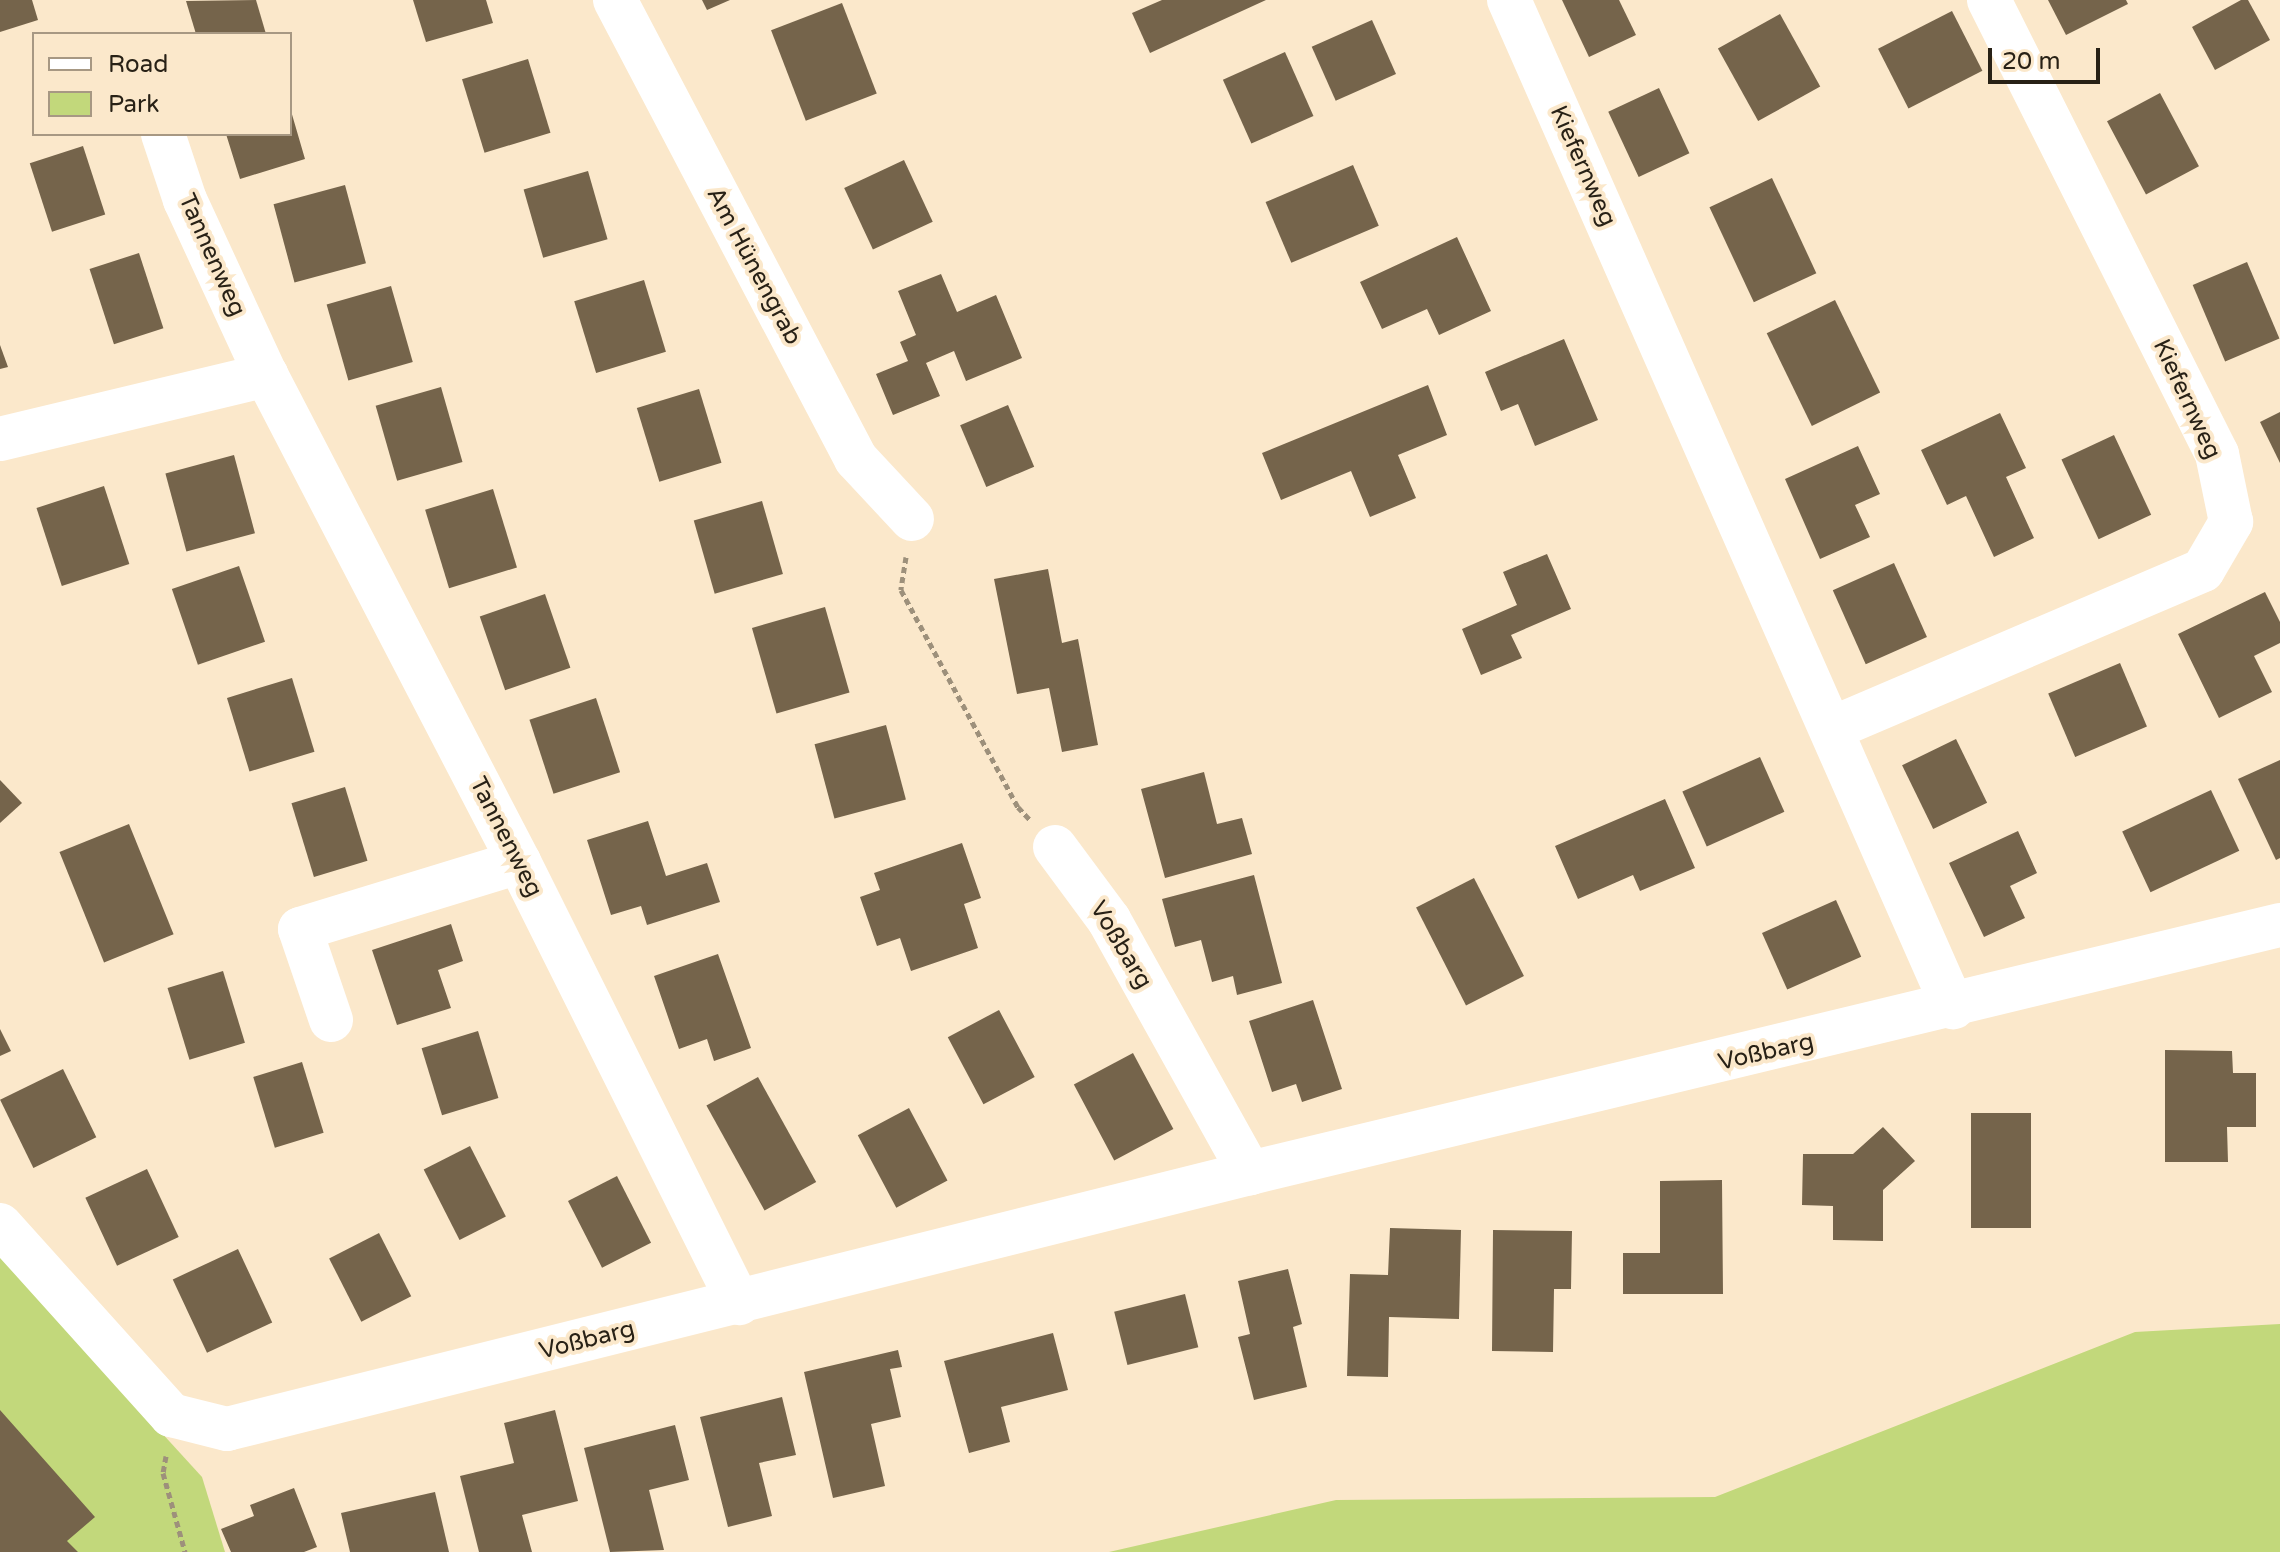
<!DOCTYPE html>
<html>
<head>
<meta charset="utf-8">
<style>
  body { margin:0 }
  #map { position:relative; width:2280px; height:1552px; overflow:hidden; background:#fbe8cb; font-family:"Varela Round",sans-serif }
  div>[style] { position:absolute }
  [style*='--x'] { left:calc(var(--x)*1px); top:calc(var(--y)*1px); width:calc(var(--w)*1px); rotate:calc(var(--a)*1deg) }
  .green>* { inset:0; background:#c2d87b }
  .building>* { inset:0; background:#75644b; transform-origin:0 0 }
  .path>* { height:5px; margin-top:-2.5px; transform-origin:0; background:repeating-linear-gradient(90deg,#9d907b 0 6px,transparent 0 10px) }
  .minor>* { height:44px; margin:-22px; padding:0 22px; transform-origin:22px; border-radius:22px; background:#fff }
  span { translate:-50% -50%; white-space:nowrap; text-align:center; line-height:1.15; -webkit-text-stroke:8px #fbe8cb; paint-order:stroke }
  .street-label { font-size:24px; color:#282116 }
  .legend { position:absolute; left:32px; top:32px; width:260px; height:104px; box-sizing:border-box; background:#fbe8cb; border:2px solid #a79883; margin:0; padding:10px 14px; list-style:none; font-size:24px; color:#282116 }
  .legend li { display:flex; align-items:center; gap:16px; height:40px }
  .legend b { width:40px; border:2px solid #a79883 }
  .scale { position:absolute; left:1988px; top:48px; width:112px; height:36px; box-sizing:border-box; border:4px solid #282116; border-top:0; padding-left:10px; font-size:24px; line-height:28px; white-space:nowrap; color:#282116; -webkit-text-stroke:6px #fbe8cb; paint-order:stroke }
</style>
</head>
<body>
<div id="map">
  <div class="green">
    <i style="clip-path:polygon(0 1256px,202px 1477px,225px 1552px,0 1552px)"></i>
    <i style="clip-path:polygon(2280px 1324px,2280px 1552px,1109px 1552px,1336px 1500px,1715px 1497px,2135px 1332px)"></i>
  </div>
  <div class="building">
    <i style="clip-path:polygon(0 0,32px 0,38px 20px,0 32px)"></i>
    <i style="clip-path:polygon(256px 0,266px 34px,196px 34px,186px 1px)"></i>
    <i style="clip-path:polygon(413px 0,486px 0,493px 23px,426px 42px)"></i>
    <i style="clip-path:polygon(702px 0,730px 0,707px 10px)"></i>
    <i style="clip-path:polygon(1162px 0,1266px 0,1150px 53px,1132px 13px)"></i>
    <i style="clip-path:polygon(1562px 0,1619px 0,1636px 35px,1589px 57px)"></i>
    <i style="clip-path:polygon(2048px 0,2126px 0,2128px 4px,2066px 35px)"></i>
    <i style="clip-path:polygon(2241px 0,2248px 0,2270px 40px,2215px 70px,2192px 27px)"></i>
    <i style="left:842px;top:3px;width:97px;height:76px;rotate:69deg"></i>
    <i style="left:1952px;top:11px;width:67px;height:83px;rotate:63deg"></i>
    <i style="left:1780px;top:14px;width:83px;height:71px;rotate:61deg"></i>
    <i style="left:1372px;top:20px;width:59px;height:66px;rotate:66deg"></i>
    <i style="left:1285px;top:52px;width:70px;height:68px;rotate:66deg"></i>
    <i style="left:528px;top:59px;width:77px;height:69px;rotate:73deg"></i>
    <i style="left:1659px;top:88px;width:72px;height:56px;rotate:65deg"></i>
    <i style="left:2160px;top:93px;width:83px;height:60px;rotate:62deg"></i>
    <i style="clip-path:polygon(291px 111px,305px 159px,240px 179px,226px 134px,290px 134px)"></i>
    <i style="left:83px;top:146px;width:72px;height:56px;rotate:72deg"></i>
    <i style="left:904px;top:160px;width:68px;height:66px;rotate:65deg"></i>
    <i style="left:1353px;top:165px;width:66px;height:95px;rotate:67deg"></i>
    <i style="left:588px;top:171px;width:71px;height:67px;rotate:74deg"></i>
    <i style="left:1772px;top:178px;width:105px;height:69px;rotate:65deg"></i>
    <i style="left:345px;top:185px;width:81px;height:74px;rotate:75deg"></i>
    <i style="clip-path:polygon(1457px 237px,1491px 311px,1439px 335px,1427px 309px,1382px 329px,1360px 282px)"></i>
    <i style="left:139px;top:253px;width:79px;height:52px;rotate:72deg"></i>
    <i style="left:2247px;top:262px;width:83px;height:59px;rotate:67deg"></i>
    <i style="clip-path:polygon(941px 274px,957px 312px,996px 295px,1022px 358px,966px 381px,954px 351px,926px 363px,940px 396px,893px 415px,876px 374px,908px 361px,900px 342px,916px 335px,898px 291px)"></i>
    <i style="left:644px;top:280px;width:75px;height:73px;rotate:73deg"></i>
    <i style="left:391px;top:286px;width:79px;height:67px;rotate:74deg"></i>
    <i style="left:1835px;top:300px;width:103px;height:76px;rotate:64deg"></i>
    <i style="clip-path:polygon(1564px 339px,1598px 420px,1535px 446px,1518px 404px,1501px 411px,1485px 372px)"></i>
    <i style="clip-path:polygon(0 345px,8px 367px,0 369px)"></i>
    <i style="clip-path:polygon(1428px 385px,1447px 435px,1398px 455px,1416px 498px,1370px 517px,1351px 471px,1281px 500px,1262px 453px)"></i>
    <i style="left:441px;top:387px;width:78px;height:68px;rotate:74deg"></i>
    <i style="left:699px;top:389px;width:77px;height:65px;rotate:73deg"></i>
    <i style="left:1008px;top:405px;width:67px;height:52px;rotate:67deg"></i>
    <i style="clip-path:polygon(2280px 412px,2280px 463px,2260px 422px)"></i>
    <i style="clip-path:polygon(2000px 413px,2026px 468px,2006px 477px,2034px 538px,1994px 557px,1966px 496px,1947px 505px,1921px 450px)"></i>
    <i style="left:2114px;top:435px;width:88px;height:58px;rotate:65deg"></i>
    <i style="clip-path:polygon(1858px 446px,1880px 494px,1855px 505px,1870px 537px,1820px 559px,1785px 479px)"></i>
    <i style="left:234px;top:455px;width:81px;height:71px;rotate:75deg"></i>
    <i style="left:104px;top:486px;width:82px;height:71px;rotate:72deg"></i>
    <i style="left:493px;top:489px;width:82px;height:71px;rotate:73deg"></i>
    <i style="left:762px;top:501px;width:76px;height:71px;rotate:74deg"></i>
    <i style="clip-path:polygon(1547px 554px,1571px 609px,1511px 635px,1522px 658px,1481px 675px,1462px 629px,1517px 605px,1503px 572px)"></i>
    <i style="left:1894px;top:563px;width:81px;height:67px;rotate:66deg"></i>
    <i style="left:239px;top:566px;width:80px;height:71px;rotate:71deg"></i>
    <i style="clip-path:polygon(1048px 569px,1062px 643px,1078px 639px,1098px 745px,1062px 752px,1049px 688px,1017px 694px,994px 579px)"></i>
    <i style="clip-path:polygon(2265px 592px,2280px 622px,2280px 643px,2254px 656px,2272px 692px,2219px 718px,2178px 634px)"></i>
    <i style="left:545px;top:594px;width:78px;height:69px;rotate:71deg"></i>
    <i style="left:825px;top:607px;width:89px;height:76px;rotate:74deg"></i>
    <i style="left:2120px;top:663px;width:69px;height:78px;rotate:67deg"></i>
    <i style="left:292px;top:678px;width:77px;height:68px;rotate:73deg"></i>
    <i style="left:596px;top:698px;width:78px;height:70px;rotate:72deg"></i>
    <i style="left:886px;top:725px;width:77px;height:74px;rotate:75deg"></i>
    <i style="left:1956px;top:739px;width:71px;height:60px;rotate:64deg"></i>
    <i style="left:1760px;top:757px;width:60px;height:85px;rotate:66deg"></i>
    <i style="clip-path:polygon(2280px 760px,2280px 858px,2276px 860px,2238px 779px)"></i>
    <i style="clip-path:polygon(1204px 772px,1217px 824px,1242px 818px,1252px 854px,1165px 878px,1141px 789px)"></i>
    <i style="clip-path:polygon(0 780px,22px 803px,0 823px)"></i>
    <i style="left:345px;top:787px;width:77px;height:56px;rotate:73deg"></i>
    <i style="left:2211px;top:790px;width:67px;height:98px;rotate:65deg"></i>
    <i style="clip-path:polygon(1665px 799px,1695px 868px,1640px 891px,1633px 875px,1578px 899px,1555px 846px)"></i>
    <i style="clip-path:polygon(648px 821px,666px 876px,707px 863px,720px 902px,647px 925px,641px 906px,611px 915px,587px 840px)"></i>
    <i style="left:129px;top:824px;width:119px;height:75px;rotate:68deg"></i>
    <i style="clip-path:polygon(2018px 831px,2037px 873px,2010px 886px,2025px 918px,1984px 937px,1949px 863px)"></i>
    <i style="clip-path:polygon(962px 843px,981px 898px,964px 904px,978px 948px,911px 971px,900px 938px,877px 946px,860px 897px,880px 890px,874px 873px)"></i>
    <i style="clip-path:polygon(1254px 875px,1282px 983px,1237px 995px,1233px 976px,1212px 982px,1201px 940px,1175px 947px,1162px 899px)"></i>
    <i style="left:1474px;top:878px;width:110px;height:65px;rotate:63deg"></i>
    <i style="left:1836px;top:900px;width:62px;height:81px;rotate:66deg"></i>
    <i style="clip-path:polygon(451px 924px,463px 961px,438px 970px,451px 1008px,397px 1025px,372px 950px)"></i>
    <i style="clip-path:polygon(718px 954px,751px 1048px,714px 1061px,707px 1039px,679px 1049px,654px 976px)"></i>
    <i style="left:223px;top:971px;width:75px;height:58px;rotate:73deg"></i>
    <i style="clip-path:polygon(1313px 1000px,1342px 1089px,1302px 1102px,1296px 1084px,1272px 1092px,1249px 1021px)"></i>
    <i style="left:999px;top:1010px;width:76px;height:58px;rotate:62deg"></i>
    <i style="clip-path:polygon(0 1029px,11px 1051px,0 1056px)"></i>
    <i style="left:478px;top:1031px;width:70px;height:59px;rotate:73deg"></i>
    <i style="clip-path:polygon(2165px 1050px,2232px 1051px,2233px 1073px,2256px 1073px,2256px 1127px,2227px 1127px,2228px 1162px,2165px 1162px)"></i>
    <i style="left:1133px;top:1053px;width:86px;height:67px;rotate:62deg"></i>
    <i style="left:302px;top:1062px;width:74px;height:51px;rotate:73deg"></i>
    <i style="left:63px;top:1069px;width:76px;height:70px;rotate:64deg"></i>
    <i style="left:758px;top:1077px;width:120px;height:59px;rotate:61deg"></i>
    <i style="left:909px;top:1108px;width:82px;height:58px;rotate:62deg"></i>
    <i style="left:1971px;top:1113px;width:60px;height:115px"></i>
    <i style="clip-path:polygon(1883px 1127px,1915px 1161px,1883px 1190px,1883px 1241px,1833px 1240px,1833px 1206px,1802px 1205px,1803px 1154px,1853px 1154px)"></i>
    <i style="left:470px;top:1146px;width:79px;height:52px;rotate:63deg"></i>
    <i style="left:147px;top:1169px;width:75px;height:68px;rotate:65deg"></i>
    <i style="left:617px;top:1176px;width:75px;height:55px;rotate:63deg"></i>
    <i style="clip-path:polygon(1722px 1180px,1723px 1294px,1623px 1294px,1623px 1253px,1660px 1253px,1660px 1181px)"></i>
    <i style="clip-path:polygon(1390px 1228px,1461px 1230px,1459px 1319px,1389px 1317px,1388px 1377px,1347px 1376px,1350px 1274px,1388px 1275px)"></i>
    <i style="clip-path:polygon(1493px 1230px,1572px 1231px,1571px 1289px,1554px 1289px,1553px 1352px,1492px 1351px)"></i>
    <i style="left:379px;top:1233px;width:71px;height:56px;rotate:63deg"></i>
    <i style="left:238px;top:1249px;width:81px;height:72px;rotate:65deg"></i>
    <i style="clip-path:polygon(1288px 1269px,1302px 1324px,1293px 1327px,1307px 1387px,1254px 1400px,1238px 1337px,1250px 1334px,1238px 1281px)"></i>
    <i style="left:1185px;top:1294px;width:55px;height:73px;rotate:76deg"></i>
    <i style="clip-path:polygon(1053px 1333px,1068px 1390px,1001px 1407px,1010px 1442px,969px 1453px,944px 1361px)"></i>
    <i style="clip-path:polygon(898px 1350px,902px 1367px,890px 1369px,901px 1417px,871px 1424px,885px 1486px,833px 1498px,804px 1372px)"></i>
    <i style="clip-path:polygon(782px 1397px,796px 1455px,759px 1463px,772px 1516px,728px 1527px,700px 1417px)"></i>
    <i style="clip-path:polygon(0 1410px,95px 1517px,67px 1541px,78px 1552px,0 1552px)"></i>
    <i style="clip-path:polygon(555px 1410px,578px 1501px,522px 1515px,532px 1552px,479px 1552px,460px 1476px,514px 1463px,504px 1423px)"></i>
    <i style="clip-path:polygon(675px 1425px,689px 1480px,649px 1490px,664px 1550px,610px 1552px,584px 1448px)"></i>
    <i style="clip-path:polygon(294px 1488px,317px 1547px,304px 1552px,231px 1552px,221px 1529px,254px 1516px,250px 1505px)"></i>
    <i style="clip-path:polygon(435px 1492px,449px 1552px,350px 1552px,341px 1513px)"></i>
  </div>
  <div class="path">
    <i style="--x:906;--y:557;--w:33;--a:99"></i>
    <i style="--x:901;--y:590;--w:247;--a:61.7"></i>
    <i style="--x:1018;--y:807;--w:18;--a:47"></i>
    <i style="--x:166;--y:1456;--w:17;--a:100"></i>
    <i style="--x:163;--y:1473;--w:82;--a:74.4"></i>
  </div>
  <div class="minor">
    <i style="--x:615;--y:0;--w:518;--a:62.3"></i>
    <i style="--x:856;--y:459;--w:82;--a:47"></i>
    <i style="--x:1509;--y:0;--w:1101;--a:66.21"></i>
    <i style="--x:163;--y:134;--w:70;--a:71.6"></i>
    <i style="--x:185;--y:200;--w:193;--a:65.2"></i>
    <i style="--x:266;--y:375;--w:549;--a:62.55"></i>
    <i style="--x:519;--y:862;--w:493;--a:63.5"></i>
    <i style="--x:0;--y:439;--w:274;--a:-13.5"></i>
    <i style="--x:1833;--y:728;--w:402;--a:-23.1"></i>
    <i style="--x:2203;--y:570;--w:56;--a:-59.7"></i>
    <i style="--x:2231;--y:522;--w:69;--a:-101.6"></i>
    <i style="--x:2217;--y:454;--w:508;--a:-116.67"></i>
    <i style="--x:1055;--y:847;--w:91;--a:53.5"></i>
    <i style="--x:1109;--y:920;--w:290;--a:60.9"></i>
    <i style="--x:331;--y:1020;--w:96;--a:-108.8"></i>
    <i style="--x:300;--y:929;--w:229;--a:-17"></i>
    <i style="--x:0;--y:1225;--w:256;--a:48"></i>
    <i style="--x:171;--y:1415;--w:58;--a:14"></i>
    <i style="--x:227;--y:1429;--w:1055;--a:-14.05"></i>
    <i style="--x:1250;--y:1173;--w:1059;--a:-13.54"></i>
  </div>
  <div class="street-label">
    <span style="left:1583px;top:166px;rotate:66deg">Kiefernweg</span>
    <span style="left:212px;top:255px;rotate:66deg">Tannenweg</span>
    <span style="left:754px;top:266px;rotate:62deg">Am Hünengrab</span>
    <span style="left:2187px;top:399px;rotate:65deg">Kiefernweg</span>
    <span style="left:506px;top:837px;rotate:63deg">Tannenweg</span>
    <span style="left:1121px;top:945px;rotate:59deg">Voßbarg</span>
    <span style="left:1766px;top:1052px;rotate:-13deg">Voßbarg</span>
    <span style="left:587px;top:1340px;rotate:-14deg">Voßbarg</span>
  </div>
  <ul class="legend">
  <li><b style="height:10px;background:#fff"></b>Road</li>
  <li><b style="height:22px;background:#c2d87b"></b>Park</li>
  </ul>
  <div class="scale">20 m</div>
</div>
</body>
</html>
